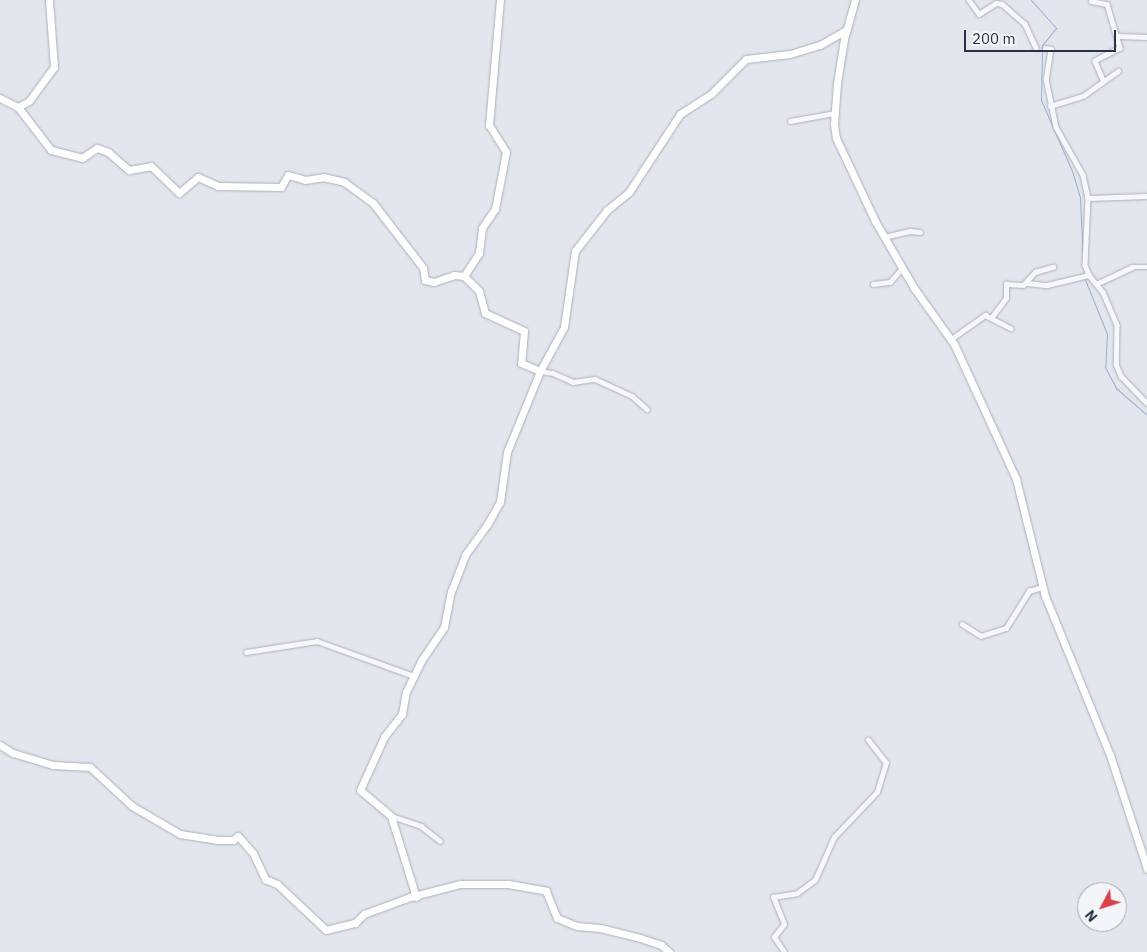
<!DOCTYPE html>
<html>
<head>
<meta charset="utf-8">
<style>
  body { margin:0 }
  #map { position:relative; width:1147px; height:952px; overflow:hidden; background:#e3e6ec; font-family:"IBM Plex Sans",sans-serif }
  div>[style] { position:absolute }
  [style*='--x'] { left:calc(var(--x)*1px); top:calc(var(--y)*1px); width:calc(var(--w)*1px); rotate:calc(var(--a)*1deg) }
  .stream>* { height:1px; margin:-0.5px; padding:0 0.5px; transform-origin:0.5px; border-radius:0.5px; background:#9cafce }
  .roads { filter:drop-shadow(0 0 1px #abb0ba) drop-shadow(0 0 1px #abb0ba) }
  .street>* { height:4.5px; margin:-2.25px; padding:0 2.25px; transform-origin:2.25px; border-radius:2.25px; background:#f6f7fa }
  .secondary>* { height:7px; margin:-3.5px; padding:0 3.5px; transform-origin:3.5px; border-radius:3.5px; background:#fff }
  span { translate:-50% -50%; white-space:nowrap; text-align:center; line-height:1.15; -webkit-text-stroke:4px #f3f5f9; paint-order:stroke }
  .north { position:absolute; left:1077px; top:882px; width:50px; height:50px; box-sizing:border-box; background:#f3f5f9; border:1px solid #a2a7b1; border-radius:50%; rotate:230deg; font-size:14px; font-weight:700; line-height:20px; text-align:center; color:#293146 }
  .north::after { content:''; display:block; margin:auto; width:18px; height:22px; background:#d84147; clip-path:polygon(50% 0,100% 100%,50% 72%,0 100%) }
  .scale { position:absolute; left:964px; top:30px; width:152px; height:22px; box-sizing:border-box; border:2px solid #293146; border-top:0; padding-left:6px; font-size:15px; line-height:18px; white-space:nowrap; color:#293146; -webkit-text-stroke:4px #f3f5f9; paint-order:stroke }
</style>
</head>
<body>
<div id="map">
  <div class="stream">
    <i style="--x:1031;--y:0;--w:38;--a:48"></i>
    <i style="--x:1056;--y:28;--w:22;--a:129"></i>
    <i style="--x:1042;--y:45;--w:55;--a:91"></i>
    <i style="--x:1041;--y:100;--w:77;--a:66.4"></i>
    <i style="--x:1072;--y:171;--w:28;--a:73"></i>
    <i style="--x:1080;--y:198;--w:63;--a:87.3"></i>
    <i style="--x:1084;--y:277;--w:61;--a:68"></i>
    <i style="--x:1107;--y:334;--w:33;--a:93"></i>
    <i style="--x:1105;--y:367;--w:24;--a:62"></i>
    <i style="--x:1116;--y:388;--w:41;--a:41.1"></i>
  </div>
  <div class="roads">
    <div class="street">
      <i style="--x:969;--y:0;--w:17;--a:54"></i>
      <i style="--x:979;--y:14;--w:20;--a:-33"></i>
      <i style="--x:996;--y:3;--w:6;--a:9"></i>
      <i style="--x:1002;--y:4;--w:30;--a:41"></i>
      <i style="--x:1025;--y:24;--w:26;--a:65"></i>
      <i style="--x:1091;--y:1;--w:16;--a:11"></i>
      <i style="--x:1107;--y:4;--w:46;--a:73.5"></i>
      <i style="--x:1120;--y:48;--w:28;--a:153"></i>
      <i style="--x:1095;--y:61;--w:21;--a:67"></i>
      <i style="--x:1118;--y:36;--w:29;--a:2"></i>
      <i style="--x:1045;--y:48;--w:6;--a:9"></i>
      <i style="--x:1051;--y:49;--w:30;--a:99"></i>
      <i style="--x:1046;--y:79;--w:49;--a:78.2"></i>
      <i style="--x:1056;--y:127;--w:55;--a:60.6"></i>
      <i style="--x:1083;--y:175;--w:24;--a:78"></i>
      <i style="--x:1088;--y:198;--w:67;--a:92.6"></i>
      <i style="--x:1085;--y:265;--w:11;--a:68"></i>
      <i style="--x:1089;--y:275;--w:22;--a:51"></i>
      <i style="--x:1103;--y:292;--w:36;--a:67"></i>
      <i style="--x:1117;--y:325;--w:39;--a:91"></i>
      <i style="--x:1116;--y:364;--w:13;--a:67"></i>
      <i style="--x:1121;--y:376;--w:37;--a:46"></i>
      <i style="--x:1050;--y:106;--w:34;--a:-17"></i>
      <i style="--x:1083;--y:96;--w:43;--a:-35.5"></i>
      <i style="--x:790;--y:121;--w:46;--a:-10.1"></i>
      <i style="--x:1088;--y:198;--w:59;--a:-1.9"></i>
      <i style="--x:884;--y:237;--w:27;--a:-13"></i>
      <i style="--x:910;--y:231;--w:10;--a:6"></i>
      <i style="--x:1027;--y:283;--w:20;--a:6"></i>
      <i style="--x:1047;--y:285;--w:43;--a:-13.4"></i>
      <i style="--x:873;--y:284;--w:17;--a:-7"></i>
      <i style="--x:890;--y:282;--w:18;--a:-49"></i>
      <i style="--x:1096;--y:284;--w:40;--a:-25"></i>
      <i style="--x:1132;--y:267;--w:15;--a:0"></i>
      <i style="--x:991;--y:318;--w:25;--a:-53"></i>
      <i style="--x:1006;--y:298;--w:14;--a:-90"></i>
      <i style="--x:1006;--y:284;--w:17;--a:3"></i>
      <i style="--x:1023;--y:285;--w:18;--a:-47"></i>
      <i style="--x:1035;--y:272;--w:19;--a:-16"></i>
      <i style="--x:951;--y:339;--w:42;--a:-35.2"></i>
      <i style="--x:985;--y:315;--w:29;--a:27"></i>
      <i style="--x:540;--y:371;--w:13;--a:9"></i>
      <i style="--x:553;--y:373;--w:22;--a:24"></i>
      <i style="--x:573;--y:382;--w:22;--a:-8"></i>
      <i style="--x:595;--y:379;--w:41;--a:24.7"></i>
      <i style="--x:632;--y:396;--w:20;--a:41"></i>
      <i style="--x:962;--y:624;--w:22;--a:32"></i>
      <i style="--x:981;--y:636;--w:26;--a:-18"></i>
      <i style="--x:1006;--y:628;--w:44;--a:-58.1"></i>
      <i style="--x:1029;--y:591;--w:14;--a:-17"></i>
      <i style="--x:246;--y:652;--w:72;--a:-8.8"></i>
      <i style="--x:317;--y:641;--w:103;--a:19.8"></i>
      <i style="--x:391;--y:816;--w:32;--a:18"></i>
      <i style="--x:421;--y:826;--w:24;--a:38"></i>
      <i style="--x:784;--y:952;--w:18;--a:-124"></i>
      <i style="--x:774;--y:937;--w:16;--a:-52"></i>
      <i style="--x:784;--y:924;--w:29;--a:-112"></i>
      <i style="--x:773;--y:897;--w:24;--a:-9"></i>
      <i style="--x:797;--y:893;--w:22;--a:-36"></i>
      <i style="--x:815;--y:880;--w:47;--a:-66.2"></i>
      <i style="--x:834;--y:837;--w:62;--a:-46.3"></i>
      <i style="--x:877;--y:792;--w:30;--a:-73"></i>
      <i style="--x:886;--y:763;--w:29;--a:-128"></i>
    </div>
    <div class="secondary">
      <i style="--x:855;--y:0;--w:41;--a:105.8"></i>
      <i style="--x:844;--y:39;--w:45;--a:99"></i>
      <i style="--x:837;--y:83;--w:41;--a:94.2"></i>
      <i style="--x:834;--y:124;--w:14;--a:82"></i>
      <i style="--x:836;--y:138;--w:92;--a:64.8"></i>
      <i style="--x:875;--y:221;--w:78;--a:59.8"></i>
      <i style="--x:914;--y:288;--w:69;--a:54.5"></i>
      <i style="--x:954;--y:344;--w:149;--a:65.3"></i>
      <i style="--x:1016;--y:479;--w:121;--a:76.1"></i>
      <i style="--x:1045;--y:596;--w:172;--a:67.8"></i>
      <i style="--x:1110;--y:755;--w:120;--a:72"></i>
      <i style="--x:0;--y:98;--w:20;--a:27"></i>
      <i style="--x:18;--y:107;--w:54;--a:52.5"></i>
      <i style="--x:51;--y:150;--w:32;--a:14"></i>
      <i style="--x:82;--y:158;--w:18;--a:-34"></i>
      <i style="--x:97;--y:148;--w:12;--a:20"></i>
      <i style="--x:108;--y:152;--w:28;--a:41"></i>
      <i style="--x:129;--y:170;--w:22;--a:-10"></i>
      <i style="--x:151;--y:166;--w:39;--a:44"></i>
      <i style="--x:179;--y:193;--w:25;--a:-40"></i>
      <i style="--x:198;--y:177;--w:22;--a:24"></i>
      <i style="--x:218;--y:186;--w:63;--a:0.9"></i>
      <i style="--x:281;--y:187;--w:14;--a:-60"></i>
      <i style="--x:288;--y:175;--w:18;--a:16"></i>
      <i style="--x:305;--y:180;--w:18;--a:-9"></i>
      <i style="--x:323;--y:177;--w:22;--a:13"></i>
      <i style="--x:344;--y:182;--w:36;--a:36"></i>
      <i style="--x:373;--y:203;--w:82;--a:52.4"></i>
      <i style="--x:423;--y:268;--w:12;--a:81"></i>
      <i style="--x:425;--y:280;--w:9;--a:13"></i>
      <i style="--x:434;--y:282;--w:21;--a:-19"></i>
      <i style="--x:454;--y:275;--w:10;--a:6"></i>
      <i style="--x:464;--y:276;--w:21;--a:45"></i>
      <i style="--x:479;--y:291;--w:23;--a:75"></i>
      <i style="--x:485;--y:313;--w:43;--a:24.8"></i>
      <i style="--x:524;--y:331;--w:32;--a:95"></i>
      <i style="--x:521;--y:363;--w:21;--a:23"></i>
      <i style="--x:18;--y:107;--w:13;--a:-29"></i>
      <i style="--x:29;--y:101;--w:42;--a:-53.7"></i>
      <i style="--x:54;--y:67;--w:67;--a:-94.3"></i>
      <i style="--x:464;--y:276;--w:27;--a:-57"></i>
      <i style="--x:479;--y:253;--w:25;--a:-83"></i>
      <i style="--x:482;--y:228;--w:23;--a:-56"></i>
      <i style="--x:495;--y:209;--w:58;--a:-79.1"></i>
      <i style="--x:506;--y:152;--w:32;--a:-122"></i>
      <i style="--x:489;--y:125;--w:125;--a:-85"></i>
      <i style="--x:0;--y:745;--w:15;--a:32"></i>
      <i style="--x:13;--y:753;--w:42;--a:16.7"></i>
      <i style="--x:53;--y:765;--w:37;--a:3"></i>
      <i style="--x:90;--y:767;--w:57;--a:42.9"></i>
      <i style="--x:132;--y:806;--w:56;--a:30.3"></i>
      <i style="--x:180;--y:834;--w:37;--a:9"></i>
      <i style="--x:217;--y:840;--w:16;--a:0"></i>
      <i style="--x:233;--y:840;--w:6;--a:-39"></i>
      <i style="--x:238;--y:836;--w:23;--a:49"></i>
      <i style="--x:253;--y:853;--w:29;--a:65"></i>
      <i style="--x:265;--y:879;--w:13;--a:23"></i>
      <i style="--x:277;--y:884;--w:67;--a:43.2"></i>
      <i style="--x:326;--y:930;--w:30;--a:-14"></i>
      <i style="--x:355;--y:923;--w:13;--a:-45"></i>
      <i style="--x:364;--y:914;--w:49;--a:-20.3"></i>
      <i style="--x:410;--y:897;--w:52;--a:-14.6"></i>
      <i style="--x:460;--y:884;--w:48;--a:0"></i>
      <i style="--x:508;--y:884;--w:39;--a:10"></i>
      <i style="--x:546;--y:891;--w:29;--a:68"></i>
      <i style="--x:557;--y:918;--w:22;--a:22"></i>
      <i style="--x:577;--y:926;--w:23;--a:5"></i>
      <i style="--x:600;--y:928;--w:41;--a:14"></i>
      <i style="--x:640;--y:938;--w:22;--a:18"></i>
      <i style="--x:661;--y:945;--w:11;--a:41"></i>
      <i style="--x:416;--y:897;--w:85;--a:-107.2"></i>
      <i style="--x:391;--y:816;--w:40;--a:-140"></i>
      <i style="--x:360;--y:790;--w:58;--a:-65.6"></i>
      <i style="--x:384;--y:737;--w:29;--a:-52"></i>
      <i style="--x:402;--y:714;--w:22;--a:-80"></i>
      <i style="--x:406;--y:692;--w:34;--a:-64"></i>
      <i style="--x:421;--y:661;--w:41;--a:-55.9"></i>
      <i style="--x:444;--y:627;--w:36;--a:-79"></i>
      <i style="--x:451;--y:592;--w:40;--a:-69"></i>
      <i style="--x:465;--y:555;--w:37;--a:-54"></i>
      <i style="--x:487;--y:525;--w:26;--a:-61"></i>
      <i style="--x:500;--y:502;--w:50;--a:-82"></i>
      <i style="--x:507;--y:452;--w:87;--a:-67.8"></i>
      <i style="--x:540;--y:371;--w:50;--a:-61.4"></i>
      <i style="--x:564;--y:327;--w:77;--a:-81.8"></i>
      <i style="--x:575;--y:251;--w:52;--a:-52"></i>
      <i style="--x:607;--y:210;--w:28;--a:-39"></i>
      <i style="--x:629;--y:192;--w:93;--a:-56.8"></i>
      <i style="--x:680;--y:114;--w:37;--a:-33"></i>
      <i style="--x:711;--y:94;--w:49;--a:-45"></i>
      <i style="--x:746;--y:59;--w:44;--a:-6.5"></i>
      <i style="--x:790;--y:54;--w:31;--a:-17"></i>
      <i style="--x:820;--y:45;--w:30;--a:-30"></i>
    </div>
  </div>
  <div class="north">N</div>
  <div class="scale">200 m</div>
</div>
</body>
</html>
